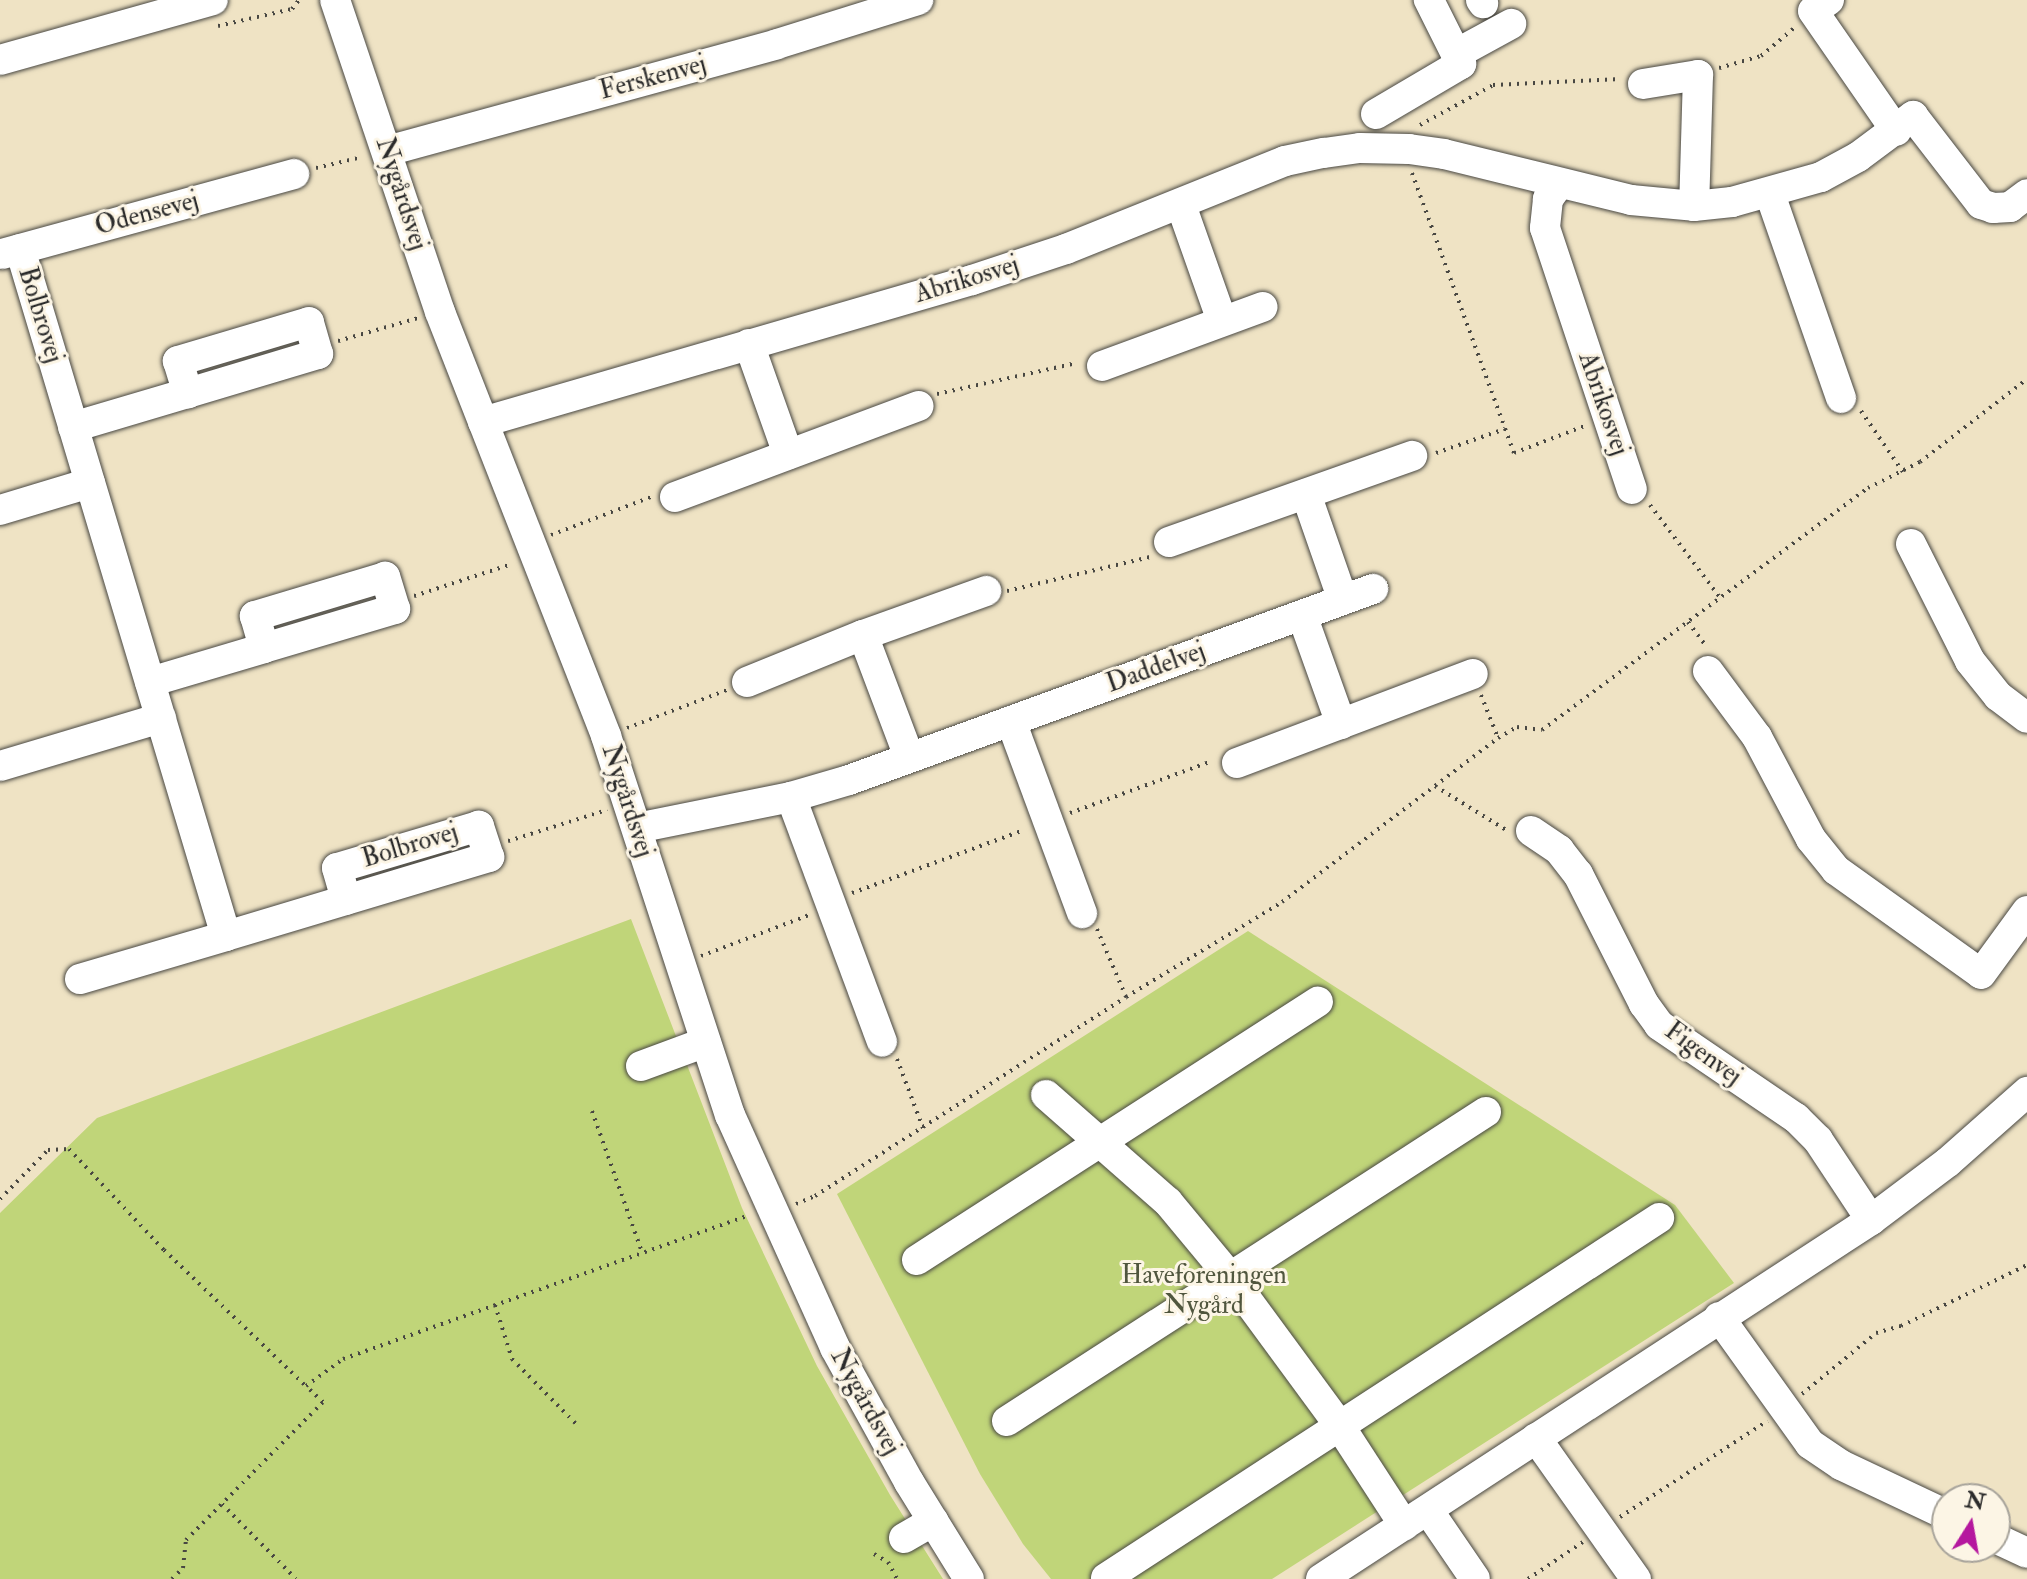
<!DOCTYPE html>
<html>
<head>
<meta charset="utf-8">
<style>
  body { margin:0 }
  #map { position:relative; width:2027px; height:1579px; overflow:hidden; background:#efe3c4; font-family:"IM FELL Double Pica",serif }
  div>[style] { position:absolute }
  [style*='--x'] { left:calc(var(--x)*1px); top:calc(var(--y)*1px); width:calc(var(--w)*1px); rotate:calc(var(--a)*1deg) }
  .green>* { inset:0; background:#c0d579 }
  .path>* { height:4px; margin-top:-2px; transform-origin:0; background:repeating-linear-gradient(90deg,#484742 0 2px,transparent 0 8px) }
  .roads { filter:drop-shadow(0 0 2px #484742) drop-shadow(0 0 2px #484742) }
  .minor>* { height:30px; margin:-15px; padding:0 15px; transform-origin:15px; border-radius:15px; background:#fff }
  span { translate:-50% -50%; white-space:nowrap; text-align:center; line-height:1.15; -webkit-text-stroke:6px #fcf5e5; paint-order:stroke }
  .street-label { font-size:26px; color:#2b2b2b }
  .park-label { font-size:26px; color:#50563e }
  .north { position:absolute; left:1931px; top:1483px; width:80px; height:80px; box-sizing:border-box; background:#fcf5e5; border:2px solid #a8a49b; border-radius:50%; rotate:11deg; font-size:22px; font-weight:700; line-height:32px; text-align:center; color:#2b2b2b }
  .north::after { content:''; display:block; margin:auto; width:28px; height:36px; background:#b5179e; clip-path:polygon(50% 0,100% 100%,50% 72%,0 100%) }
</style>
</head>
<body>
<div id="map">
  <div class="green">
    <i style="clip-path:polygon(631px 919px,742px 1208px,817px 1366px,890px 1495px,943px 1579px,0 1579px,0 1213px,97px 1118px)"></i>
    <i style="clip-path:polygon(1248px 931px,1675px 1205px,1734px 1283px,1272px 1579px,1051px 1579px,1023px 1544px,980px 1474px,837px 1194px)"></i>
  </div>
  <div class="path">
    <i style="--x:218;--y:26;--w:76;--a:-12.9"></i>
    <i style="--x:292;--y:9;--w:11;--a:-52"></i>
    <i style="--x:1719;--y:68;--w:44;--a:-15.9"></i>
    <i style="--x:1761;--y:56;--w:43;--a:-40.3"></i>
    <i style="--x:1420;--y:125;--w:83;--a:-28.7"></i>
    <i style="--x:1493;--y:85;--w:128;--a:-2.7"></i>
    <i style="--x:316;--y:168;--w:47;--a:-13.4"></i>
    <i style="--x:1412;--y:173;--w:298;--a:70"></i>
    <i style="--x:1514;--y:453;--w:78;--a:-21"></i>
    <i style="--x:338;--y:341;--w:83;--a:-16"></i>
    <i style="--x:937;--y:394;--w:143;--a:-12.5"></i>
    <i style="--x:1861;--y:411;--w:74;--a:55.5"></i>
    <i style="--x:1436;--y:453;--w:73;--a:-19.2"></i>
    <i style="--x:1650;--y:505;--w:118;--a:52.9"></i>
    <i style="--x:551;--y:535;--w:107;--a:-20.8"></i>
    <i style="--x:1007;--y:591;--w:147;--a:-13.4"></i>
    <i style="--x:414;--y:596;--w:103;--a:-18.1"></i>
    <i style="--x:1688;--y:622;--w:30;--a:53"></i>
    <i style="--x:1481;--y:695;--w:46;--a:68.4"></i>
    <i style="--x:627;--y:728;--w:107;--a:-20.8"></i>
    <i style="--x:1435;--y:786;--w:86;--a:31.7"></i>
    <i style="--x:1070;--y:813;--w:151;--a:-20.1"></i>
    <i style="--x:508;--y:841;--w:104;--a:-17.4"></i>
    <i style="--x:852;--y:893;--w:183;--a:-20.1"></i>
    <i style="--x:1097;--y:929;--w:74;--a:66.9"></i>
    <i style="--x:701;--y:956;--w:116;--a:-20.8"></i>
    <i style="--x:897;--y:1059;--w:74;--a:69.4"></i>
    <i style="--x:592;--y:1111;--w:150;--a:70.5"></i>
    <i style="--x:0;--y:1199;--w:69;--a:-45.6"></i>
    <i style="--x:48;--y:1150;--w:21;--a:-3"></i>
    <i style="--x:69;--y:1149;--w:139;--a:46.8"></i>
    <i style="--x:164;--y:1250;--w:197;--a:43.8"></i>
    <i style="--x:306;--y:1386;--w:46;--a:-36.1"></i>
    <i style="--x:343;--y:1359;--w:431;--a:-19.5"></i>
    <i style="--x:796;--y:1204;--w:21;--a:-23"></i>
    <i style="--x:815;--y:1196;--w:369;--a:-32.6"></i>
    <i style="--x:1126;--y:997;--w:183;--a:-31.3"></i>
    <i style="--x:1282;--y:902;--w:271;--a:-37.2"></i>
    <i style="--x:1498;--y:738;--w:22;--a:-30"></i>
    <i style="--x:1517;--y:727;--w:25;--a:7"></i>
    <i style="--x:1542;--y:730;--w:406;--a:-36.6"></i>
    <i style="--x:1868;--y:488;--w:58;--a:-26.6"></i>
    <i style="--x:1920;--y:462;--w:135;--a:-37.8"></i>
    <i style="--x:495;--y:1305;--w:57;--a:72.5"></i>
    <i style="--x:512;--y:1359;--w:94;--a:45.4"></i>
    <i style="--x:1802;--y:1394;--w:96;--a:-39.5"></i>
    <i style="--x:1876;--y:1333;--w:26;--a:-16"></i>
    <i style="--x:1901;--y:1326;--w:140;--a:-25.8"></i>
    <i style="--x:222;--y:1504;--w:105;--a:45.4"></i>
    <i style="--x:1620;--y:1517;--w:176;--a:-33.1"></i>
    <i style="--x:874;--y:1554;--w:16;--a:30"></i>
    <i style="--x:888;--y:1562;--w:19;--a:62"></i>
    <i style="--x:172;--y:1579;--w:16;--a:-45"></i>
    <i style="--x:183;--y:1568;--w:28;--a:-84"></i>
    <i style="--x:186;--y:1540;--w:194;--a:-45.2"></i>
    <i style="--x:323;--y:1402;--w:23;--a:-137"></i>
    <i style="--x:1528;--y:1579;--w:66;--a:-33.9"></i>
  </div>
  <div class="roads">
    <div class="minor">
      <i style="--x:335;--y:0;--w:329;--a:71.4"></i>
      <i style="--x:440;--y:312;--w:455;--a:68.6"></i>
      <i style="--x:606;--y:736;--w:399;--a:71.9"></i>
      <i style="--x:730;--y:1115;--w:256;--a:65.7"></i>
      <i style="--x:835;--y:1348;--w:153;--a:61.1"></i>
      <i style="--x:909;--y:1482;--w:114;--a:58.3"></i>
      <i style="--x:1481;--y:0;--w:4;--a:56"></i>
      <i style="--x:1829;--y:0;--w:19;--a:145"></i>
      <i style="--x:1813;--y:11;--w:146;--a:55.3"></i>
      <i style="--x:1456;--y:54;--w:63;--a:-28.6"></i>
      <i style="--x:0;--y:60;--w:221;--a:-15.7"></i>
      <i style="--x:1643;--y:84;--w:56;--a:-9.3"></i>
      <i style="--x:1698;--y:75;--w:131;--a:91.7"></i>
      <i style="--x:1376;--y:114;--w:99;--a:-30.5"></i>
      <i style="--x:1461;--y:64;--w:72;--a:-116.6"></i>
      <i style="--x:387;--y:151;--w:404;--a:-15.3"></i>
      <i style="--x:777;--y:44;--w:148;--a:-17.3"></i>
      <i style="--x:1559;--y:184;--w:19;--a:126"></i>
      <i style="--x:1548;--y:199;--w:29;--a:96"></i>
      <i style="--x:1545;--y:228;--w:275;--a:71.6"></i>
      <i style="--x:1770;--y:194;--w:216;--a:70.8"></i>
      <i style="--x:1181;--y:205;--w:123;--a:70.5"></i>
      <i style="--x:20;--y:249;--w:717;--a:73.31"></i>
      <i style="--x:2;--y:254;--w:303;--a:-15.3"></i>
      <i style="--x:749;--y:344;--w:117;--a:70.5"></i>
      <i style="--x:1102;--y:366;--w:171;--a:-20.2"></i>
      <i style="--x:483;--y:422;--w:509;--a:-16.19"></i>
      <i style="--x:972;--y:280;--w:99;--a:-18.3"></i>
      <i style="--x:1066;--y:249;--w:236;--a:-21.9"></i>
      <i style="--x:1285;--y:161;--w:40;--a:-12"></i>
      <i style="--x:1324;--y:153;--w:36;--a:-8"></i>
      <i style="--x:1360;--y:148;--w:49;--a:1.2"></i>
      <i style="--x:1409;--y:149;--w:35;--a:8"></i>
      <i style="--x:1444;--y:154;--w:193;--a:13.8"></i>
      <i style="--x:1631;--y:200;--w:63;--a:5.4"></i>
      <i style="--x:1694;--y:206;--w:38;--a:-6"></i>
      <i style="--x:1732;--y:202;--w:92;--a:-15.7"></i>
      <i style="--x:1821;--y:177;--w:42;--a:-28.4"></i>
      <i style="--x:1858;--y:157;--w:69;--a:-36.7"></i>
      <i style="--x:1913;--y:116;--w:111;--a:52.3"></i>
      <i style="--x:1981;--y:204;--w:13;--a:18"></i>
      <i style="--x:1993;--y:208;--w:17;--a:-3"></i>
      <i style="--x:2010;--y:207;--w:21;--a:-37"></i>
      <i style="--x:73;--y:427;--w:120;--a:-16.5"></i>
      <i style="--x:188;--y:393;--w:136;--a:-16.7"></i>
      <i style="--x:318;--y:354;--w:33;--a:-106"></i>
      <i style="--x:309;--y:322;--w:137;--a:163.4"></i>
      <i style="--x:178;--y:361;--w:34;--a:73"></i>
      <i style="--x:1306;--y:494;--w:112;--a:70.8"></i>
      <i style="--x:675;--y:497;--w:260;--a:-20.5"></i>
      <i style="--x:0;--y:510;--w:94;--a:-16.7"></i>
      <i style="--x:1169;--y:542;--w:258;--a:-19.5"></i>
      <i style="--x:1911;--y:544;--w:131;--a:63.2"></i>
      <i style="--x:1970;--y:661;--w:45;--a:51.3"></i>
      <i style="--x:1998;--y:696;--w:36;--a:37"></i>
      <i style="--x:1302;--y:615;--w:116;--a:70.3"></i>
      <i style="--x:863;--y:635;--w:130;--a:69.3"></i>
      <i style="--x:1708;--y:671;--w:82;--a:53.4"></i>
      <i style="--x:1757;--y:737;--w:115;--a:62.1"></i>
      <i style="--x:1811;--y:839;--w:40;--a:51"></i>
      <i style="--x:1836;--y:870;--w:178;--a:35.6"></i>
      <i style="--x:1981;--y:974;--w:78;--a:-53.9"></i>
      <i style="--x:150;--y:682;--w:119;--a:-16.6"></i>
      <i style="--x:264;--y:648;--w:137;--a:-16.6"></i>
      <i style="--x:395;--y:609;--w:34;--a:-107"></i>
      <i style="--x:385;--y:577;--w:136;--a:163.3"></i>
      <i style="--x:255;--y:616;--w:33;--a:74"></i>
      <i style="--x:747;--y:682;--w:125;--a:-22.1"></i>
      <i style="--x:863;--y:635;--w:131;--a:-19.7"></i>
      <i style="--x:1011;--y:721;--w:205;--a:69.7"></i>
      <i style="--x:1237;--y:763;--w:252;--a:-20.7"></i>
      <i style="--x:0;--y:766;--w:168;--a:-16.6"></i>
      <i style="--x:791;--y:797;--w:261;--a:69.6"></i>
      <i style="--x:637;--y:828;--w:157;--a:-11.4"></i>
      <i style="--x:791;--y:797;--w:60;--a:-16.3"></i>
      <i style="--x:849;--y:780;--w:558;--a:-20.03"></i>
      <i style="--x:1531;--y:831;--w:34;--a:34"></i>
      <i style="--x:1559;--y:850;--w:31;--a:52"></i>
      <i style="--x:1578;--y:874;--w:146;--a:63.1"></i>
      <i style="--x:1644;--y:1004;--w:26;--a:54"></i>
      <i style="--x:1659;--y:1025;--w:166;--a:34.2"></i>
      <i style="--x:1796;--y:1118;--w:31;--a:45"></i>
      <i style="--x:1818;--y:1140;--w:96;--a:56.5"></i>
      <i style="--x:80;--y:979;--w:152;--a:-16.4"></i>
      <i style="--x:226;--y:936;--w:275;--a:-16.7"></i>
      <i style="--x:489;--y:857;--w:33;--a:-108"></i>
      <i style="--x:479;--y:826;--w:148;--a:163.5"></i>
      <i style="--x:337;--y:868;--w:33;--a:74"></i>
      <i style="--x:641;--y:1066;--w:69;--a:-20.3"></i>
      <i style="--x:1046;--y:1095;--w:162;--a:41.3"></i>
      <i style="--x:1168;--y:1202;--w:99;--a:50.3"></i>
      <i style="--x:1231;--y:1278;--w:186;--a:53.7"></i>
      <i style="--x:1341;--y:1428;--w:116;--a:57"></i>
      <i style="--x:917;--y:1260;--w:477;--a:-32.8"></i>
      <i style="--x:1719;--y:1317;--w:156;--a:54.4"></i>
      <i style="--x:1810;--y:1444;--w:37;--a:34"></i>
      <i style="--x:1841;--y:1465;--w:117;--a:25.3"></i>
      <i style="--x:1007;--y:1421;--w:570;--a:-32.83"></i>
      <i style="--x:1536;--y:1438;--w:173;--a:54.7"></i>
      <i style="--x:1428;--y:1510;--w:83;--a:55.7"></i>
      <i style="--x:904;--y:1538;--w:34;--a:-30"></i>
      <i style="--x:1995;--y:1538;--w:35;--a:25"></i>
      <i style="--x:1106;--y:1578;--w:660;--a:-33.06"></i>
      <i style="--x:1321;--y:1579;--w:657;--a:-33.13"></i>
      <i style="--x:1871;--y:1220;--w:96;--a:-37"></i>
      <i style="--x:1948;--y:1162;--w:106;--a:-41.5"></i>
    </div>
  </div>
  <div class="street-label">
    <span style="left:653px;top:78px;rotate:-15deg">Ferskenvej</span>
    <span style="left:401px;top:194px;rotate:72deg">Nygårdsvej</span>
    <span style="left:147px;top:214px;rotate:-15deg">Odensevej</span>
    <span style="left:967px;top:280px;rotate:-17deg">Abrikosvej</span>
    <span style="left:40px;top:315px;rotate:73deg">Bolbrovej</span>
    <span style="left:1603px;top:404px;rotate:71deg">Abrikosvej</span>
    <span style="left:1156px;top:668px;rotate:-20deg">Daddelvej</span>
    <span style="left:627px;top:801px;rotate:72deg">Nygårdsvej</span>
    <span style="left:410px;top:846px;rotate:-17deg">Bolbrovej</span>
    <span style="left:1703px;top:1054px;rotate:36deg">Figenvej</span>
    <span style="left:865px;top:1402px;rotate:61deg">Nygårdsvej</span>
  </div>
  <div class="park-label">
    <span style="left:1204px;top:1291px">Haveforeningen<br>Nygård</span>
  </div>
  <div class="north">N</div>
</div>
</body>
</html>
